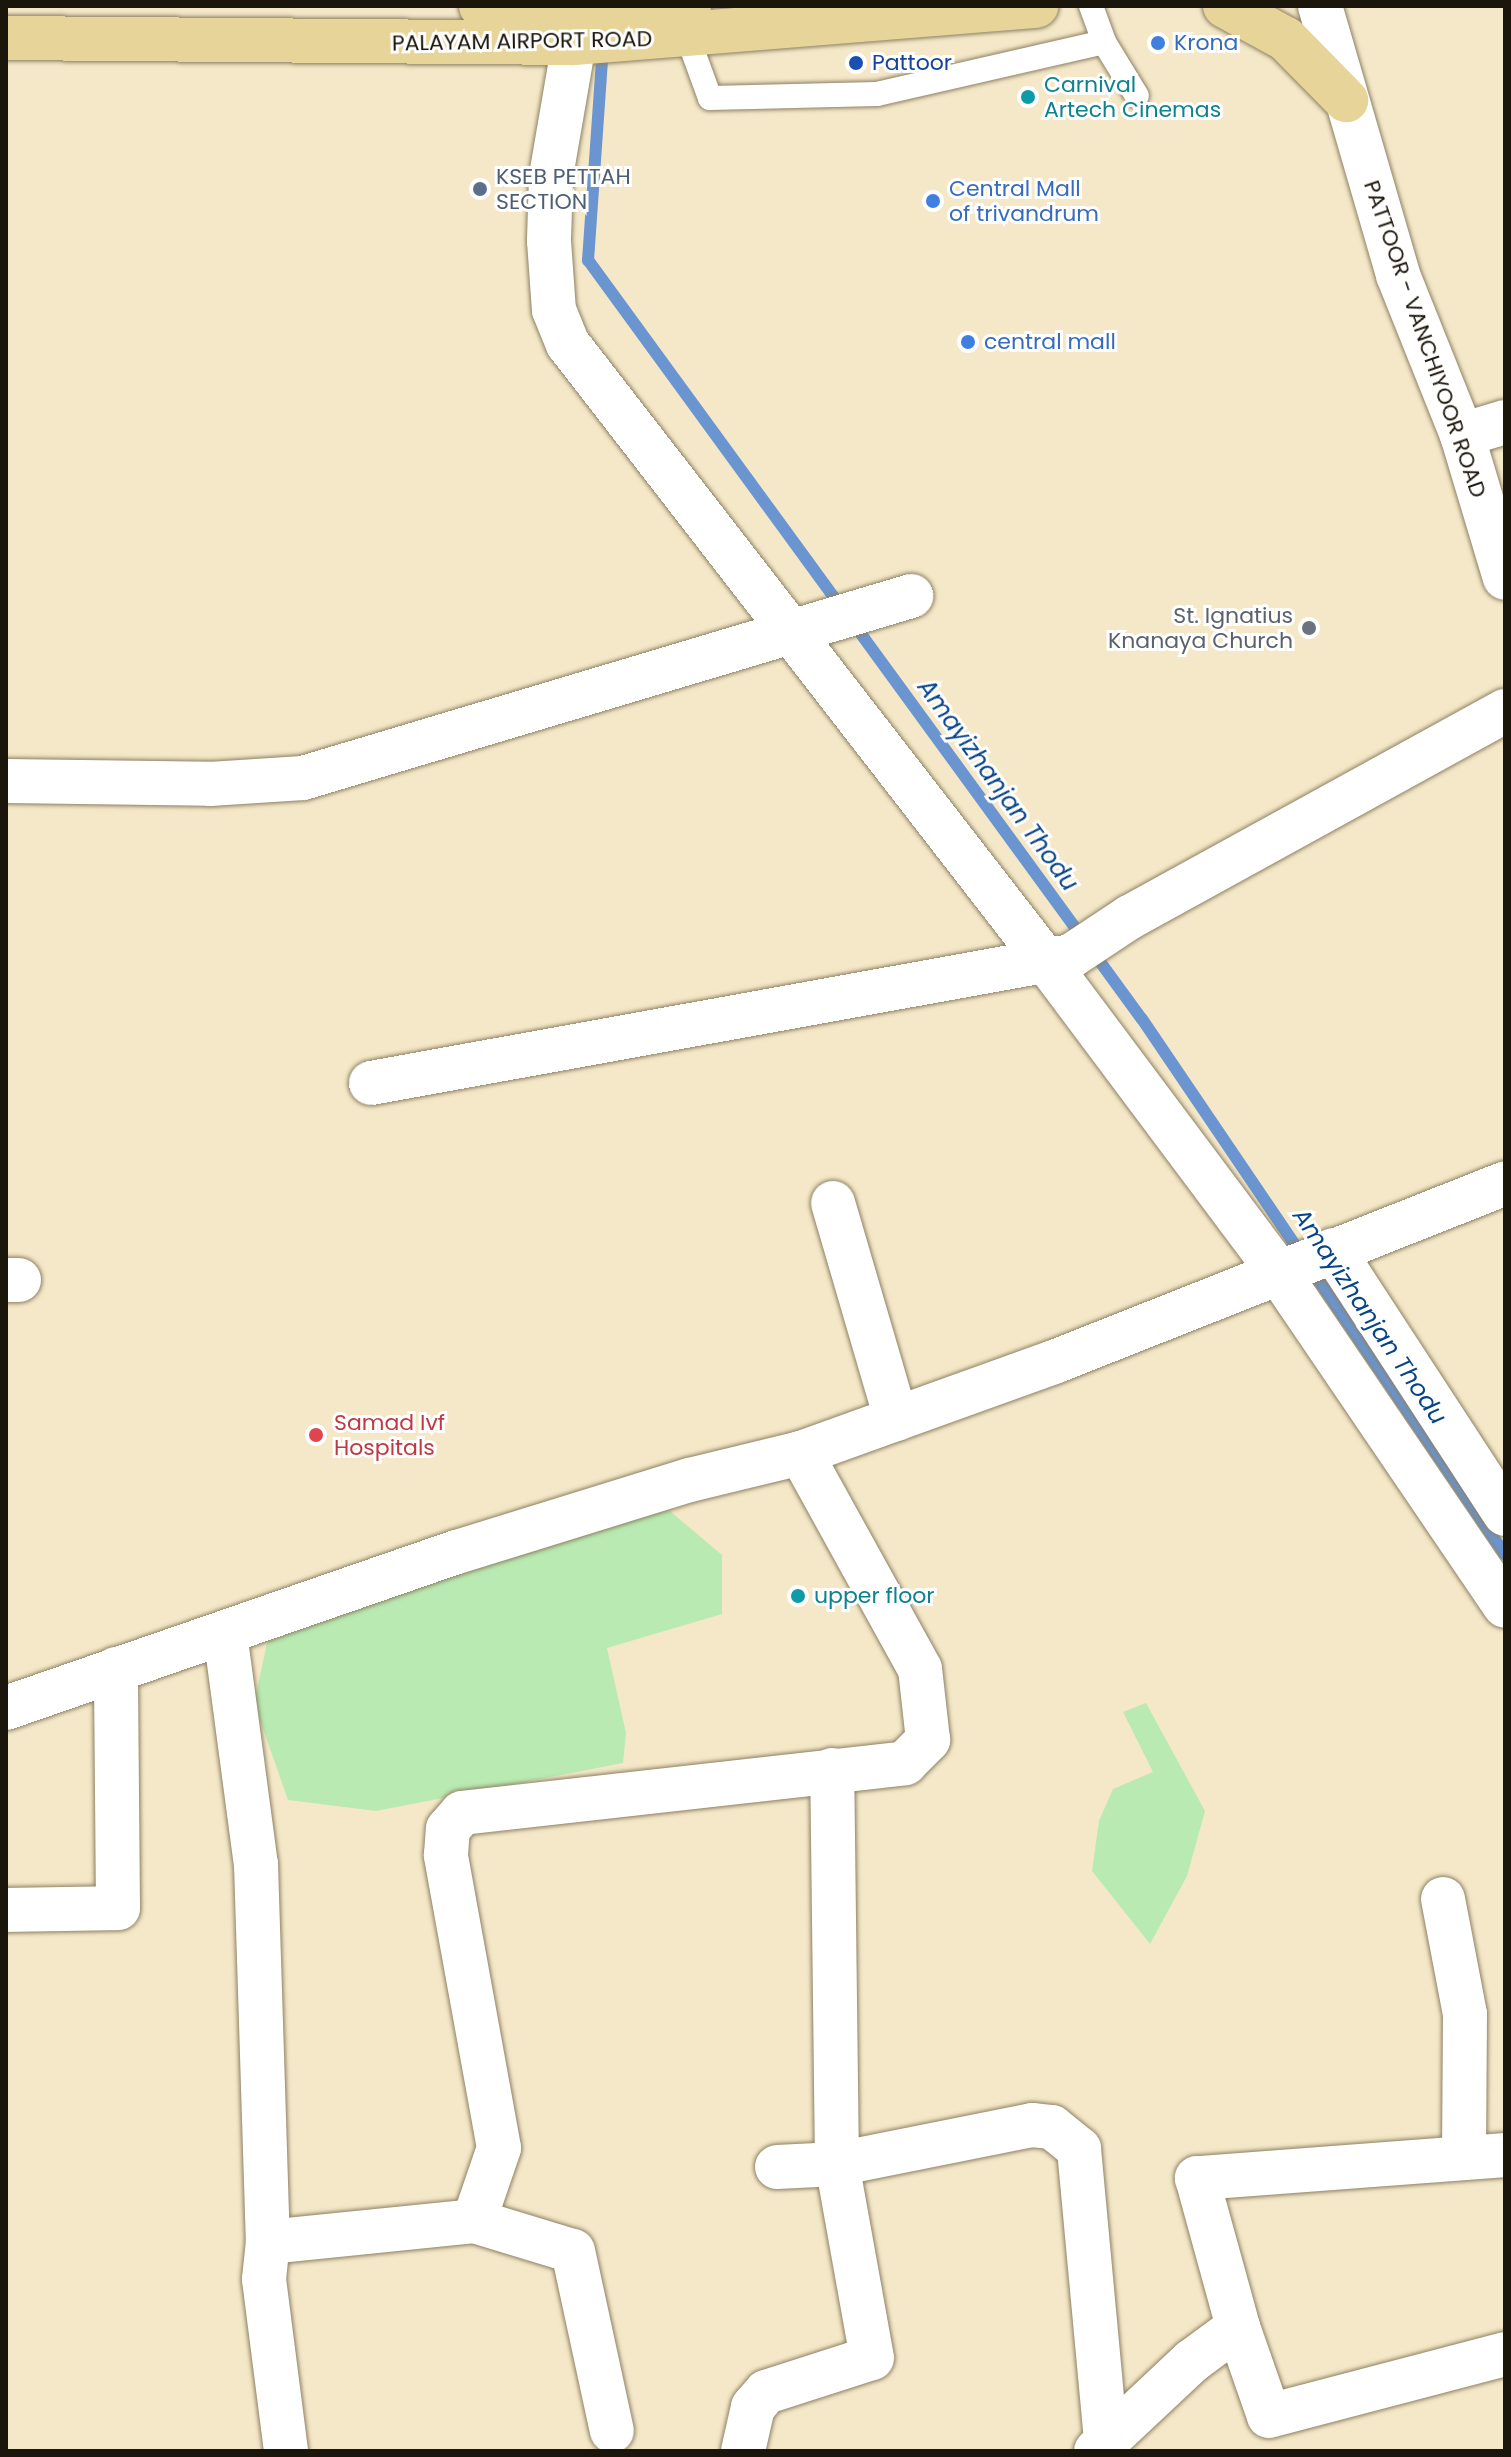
<!DOCTYPE html>
<html>
<head>
<meta charset="utf-8">
<style>
  body { margin:0 }
  #map { position:relative; width:1511px; height:2457px; overflow:hidden; background:#f5e8c8; font-family:Poppins,sans-serif }
  div>[style] { position:absolute }
  [style*='--x'] { left:calc(var(--x)*1px); top:calc(var(--y)*1px); width:calc(var(--w)*1px); rotate:calc(var(--a)*1deg) }
  .green>* { inset:0; background:#b9eab2 }
  .stream>* { height:12px; margin:-6px; padding:0 6px; transform-origin:6px; border-radius:6px; background:#6a95d0 }
  .roads { filter:drop-shadow(0 0 2px #8d8164) drop-shadow(0 0 2px #8d8164) }
  .lane>* { height:24px; margin:-12px; padding:0 12px; transform-origin:12px; border-radius:12px; background:#fff }
  .street>* { height:44px; margin:-22px; padding:0 22px; transform-origin:22px; border-radius:22px; background:#fff }
  .secondary>* { height:44px; margin:-22px; padding:0 22px; transform-origin:22px; border-radius:22px; background:#fff }
  .primary>* { height:44px; margin:-22px; padding:0 22px; transform-origin:22px; border-radius:22px; background:#e7d498 }
  .dots>* { width:22px; height:22px; translate:-50% -50%; box-sizing:border-box; border:4px solid #fff; border-radius:50% }
  span { translate:-50% -50%; white-space:nowrap; text-align:center; line-height:1.15; -webkit-text-stroke:6px #fff; paint-order:stroke }
  .street-label { font-size:22px; color:#1b160b }
  .shop-label { font-size:22px; color:#366cbe }
  .left { translate:0 -50%; text-align:left }
  .transit-label { font-size:22px; color:#164399 }
  .culture-label { font-size:22px; color:#0d838f }
  .service-label { font-size:22px; color:#4e5e75 }
  .worship-label { font-size:22px; color:#5b616d }
  .right { translate:-100% -50%; text-align:right }
  .health-label { font-size:22px; color:#be3a42 }
  .water-label { font-size:24px; color:#06448a; font-style:italic }
  .frame { position:absolute; inset:0; border:8px solid #1b160b; pointer-events:none }
</style>
</head>
<body>
<div id="map">
  <div class="green">
    <i style="clip-path:polygon(658px 1501px,722px 1555px,722px 1614px,607px 1648px,626px 1733px,623px 1763px,376px 1811px,288px 1800px,254px 1703px,269px 1634px)"></i>
    <i style="clip-path:polygon(1146px 1703px,1205px 1811px,1187px 1876px,1150px 1944px,1092px 1871px,1099px 1821px,1113px 1789px,1153px 1772px,1123px 1712px)"></i>
  </div>
  <div class="stream">
    <i style="--x:603;--y:46;--w:215;--a:94"></i>
    <i style="--x:588;--y:260;--w:431;--a:53.9"></i>
    <i style="--x:853;--y:623;--w:490;--a:53.9"></i>
    <i style="--x:1142;--y:1019;--w:284;--a:55.9"></i>
    <i style="--x:1311;--y:1269;--w:345;--a:55.8"></i>
  </div>
  <div class="roads">
    <div class="lane">
      <i style="--x:1091;--y:6;--w:38;--a:70"></i>
      <i style="--x:1104;--y:42;--w:63;--a:58.6"></i>
      <i style="--x:688;--y:38;--w:64;--a:69.9"></i>
      <i style="--x:710;--y:98;--w:167;--a:-1.4"></i>
      <i style="--x:877;--y:94;--w:233;--a:-12.9"></i>
    </div>
    <div class="street">
      <i style="--x:574;--y:43;--w:135;--a:99.8"></i>
      <i style="--x:551;--y:176;--w:65;--a:91.8"></i>
      <i style="--x:549;--y:241;--w:69;--a:85.9"></i>
      <i style="--x:554;--y:310;--w:37;--a:68"></i>
      <i style="--x:568;--y:344;--w:780;--a:52.23"></i>
      <i style="--x:1046;--y:961;--w:384;--a:53.2"></i>
      <i style="--x:1276;--y:1269;--w:407;--a:55.8"></i>
      <i style="--x:1462;--y:435;--w:45;--a:-16.8"></i>
      <i style="--x:6;--y:781;--w:204;--a:0.8"></i>
      <i style="--x:210;--y:784;--w:93;--a:-3.7"></i>
      <i style="--x:303;--y:778;--w:635;--a:-16.66"></i>
      <i style="--x:371;--y:1083;--w:711;--a:-10.28"></i>
      <i style="--x:1071;--y:956;--w:71;--a:-33.5"></i>
      <i style="--x:1130;--y:917;--w:428;--a:-28.8"></i>
      <i style="--x:833;--y:1203;--w:225;--a:73.7"></i>
      <i style="--x:1333;--y:1250;--w:315;--a:56.9"></i>
      <i style="--x:6;--y:1280;--w:13;--a:0"></i>
      <i style="--x:225;--y:1633;--w:233;--a:82.4"></i>
      <i style="--x:256;--y:1864;--w:378;--a:88.2"></i>
      <i style="--x:6;--y:1708;--w:477;--a:-19.1"></i>
      <i style="--x:457;--y:1552;--w:244;--a:-17.2"></i>
      <i style="--x:690;--y:1480;--w:114;--a:-13.7"></i>
      <i style="--x:801;--y:1453;--w:269;--a:-19.8"></i>
      <i style="--x:1054;--y:1362;--w:485;--a:-21.6"></i>
      <i style="--x:1443;--y:1899;--w:117;--a:79.2"></i>
      <i style="--x:1465;--y:2014;--w:144;--a:90.4"></i>
      <i style="--x:6;--y:1910;--w:112;--a:-1"></i>
      <i style="--x:118;--y:1908;--w:239;--a:-90.5"></i>
      <i style="--x:1505;--y:2155;--w:309;--a:175.7"></i>
      <i style="--x:1197;--y:2178;--w:155;--a:74.6"></i>
      <i style="--x:1238;--y:2327;--w:94;--a:70.8"></i>
      <i style="--x:1269;--y:2416;--w:244;--a:-14.7"></i>
      <i style="--x:777;--y:2167;--w:60;--a:-2.9"></i>
      <i style="--x:837;--y:2164;--w:199;--a:-11.3"></i>
      <i style="--x:1032;--y:2125;--w:20;--a:6"></i>
      <i style="--x:1052;--y:2127;--w:35;--a:39"></i>
      <i style="--x:1079;--y:2149;--w:290;--a:84.7"></i>
      <i style="--x:474;--y:2221;--w:103;--a:16.9"></i>
      <i style="--x:573;--y:2251;--w:184;--a:77.8"></i>
      <i style="--x:286;--y:2451;--w:173;--a:-97.3"></i>
      <i style="--x:264;--y:2279;--w:37;--a:-84"></i>
      <i style="--x:268;--y:2242;--w:207;--a:-5.8"></i>
      <i style="--x:474;--y:2221;--w:77;--a:-71.1"></i>
      <i style="--x:499;--y:2148;--w:298;--a:-100.3"></i>
      <i style="--x:446;--y:1855;--w:26;--a:-86"></i>
      <i style="--x:448;--y:1829;--w:21;--a:-49"></i>
      <i style="--x:462;--y:1813;--w:446;--a:-6.4"></i>
      <i style="--x:905;--y:1763;--w:33;--a:-45"></i>
      <i style="--x:928;--y:1740;--w:71;--a:-96.4"></i>
      <i style="--x:920;--y:1669;--w:247;--a:-118.9"></i>
      <i style="--x:743;--y:2451;--w:45;--a:-77.2"></i>
      <i style="--x:753;--y:2407;--w:20;--a:-49"></i>
      <i style="--x:766;--y:2392;--w:111;--a:-17.8"></i>
      <i style="--x:872;--y:2358;--w:197;--a:-100.2"></i>
      <i style="--x:837;--y:2164;--w:394;--a:-90.7"></i>
      <i style="--x:1096;--y:2451;--w:132;--a:-43.2"></i>
      <i style="--x:1192;--y:2361;--w:57;--a:-36.5"></i>
    </div>
    <div class="secondary">
      <i style="--x:1320;--y:6;--w:280;--a:73.8"></i>
      <i style="--x:1398;--y:275;--w:172;--a:68.2"></i>
      <i style="--x:1462;--y:435;--w:149;--a:73.3"></i>
    </div>
    <div class="primary">
      <i style="--x:481;--y:6;--w:208;--a:0"></i>
      <i style="--x:1225;--y:6;--w:69;--a:28.4"></i>
      <i style="--x:1286;--y:39;--w:86;--a:45.5"></i>
      <i style="--x:6;--y:38;--w:568;--a:0.5"></i>
      <i style="--x:574;--y:43;--w:464;--a:-4.6"></i>
    </div>
  </div>
  <div class="dots">
    <i style="left:1158px;top:43px;background:#3f7fe0"></i>
    <i style="left:856px;top:63px;background:#1a4fb4"></i>
    <i style="left:1028px;top:97px;background:#0f9aa8"></i>
    <i style="left:480px;top:189px;background:#5c6f8a"></i>
    <i style="left:933px;top:201px;background:#3f7fe0"></i>
    <i style="left:968px;top:342px;background:#3f7fe0"></i>
    <i style="left:1309px;top:628px;background:#6b7280"></i>
    <i style="left:316px;top:1435px;background:#e0444e"></i>
    <i style="left:798px;top:1596px;background:#0f9aa8"></i>
  </div>
  <div class="street-label">
    <span style="left:522px;top:41px;rotate:-1deg">PALAYAM AIRPORT ROAD</span>
    <span style="left:1425px;top:339px;rotate:71deg">PATTOOR - VANCHIYOOR ROAD</span>
  </div>
  <div class="shop-label">
    <span class="left" style="left:1174px;top:43px">Krona</span>
    <span class="left" style="left:949px;top:201px">Central Mall<br>of trivandrum</span>
    <span class="left" style="left:984px;top:342px">central mall</span>
  </div>
  <div class="transit-label">
    <span class="left" style="left:872px;top:63px">Pattoor</span>
  </div>
  <div class="culture-label">
    <span class="left" style="left:1044px;top:97px">Carnival<br>Artech Cinemas</span>
    <span class="left" style="left:814px;top:1596px">upper floor</span>
  </div>
  <div class="service-label">
    <span class="left" style="left:496px;top:189px">KSEB PETTAH<br>SECTION</span>
  </div>
  <div class="worship-label">
    <span class="right" style="left:1293px;top:628px">St. Ignatius<br>Knanaya Church</span>
  </div>
  <div class="health-label">
    <span class="left" style="left:334px;top:1435px">Samad Ivf<br>Hospitals</span>
  </div>
  <div class="water-label">
    <span style="left:998px;top:785px;rotate:54deg">Amayizhanjan Thodu</span>
    <span style="left:1370px;top:1316px;rotate:56deg">Amayizhanjan Thodu</span>
  </div>
  <div class="frame"></div>
</div>
</body>
</html>
